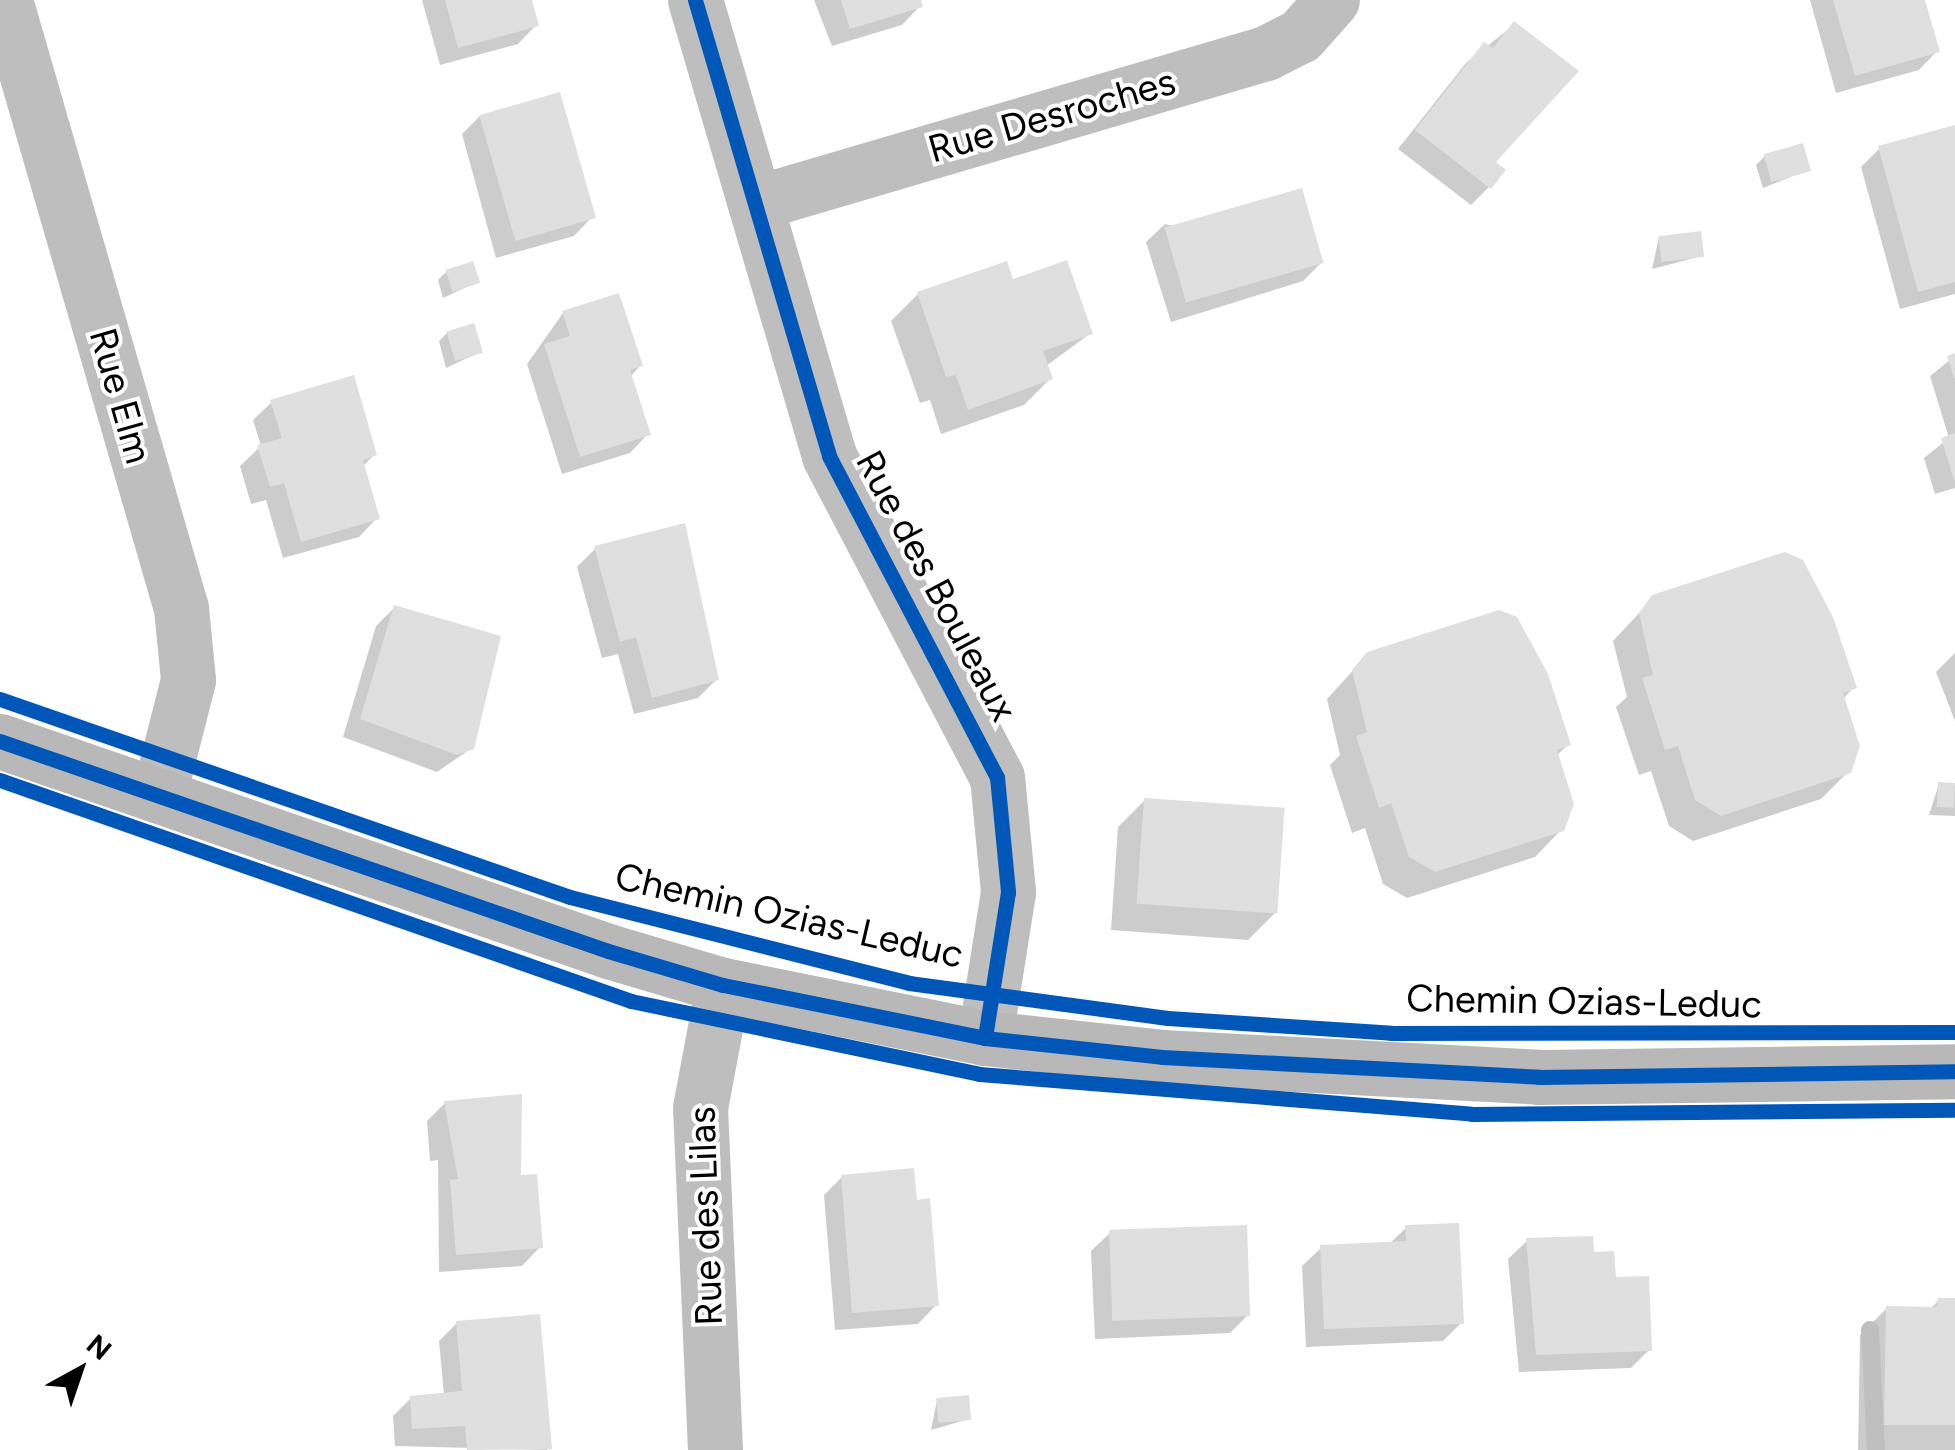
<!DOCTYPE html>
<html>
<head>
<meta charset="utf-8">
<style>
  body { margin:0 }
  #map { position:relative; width:1955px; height:1450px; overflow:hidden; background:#fff; font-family:Figtree,sans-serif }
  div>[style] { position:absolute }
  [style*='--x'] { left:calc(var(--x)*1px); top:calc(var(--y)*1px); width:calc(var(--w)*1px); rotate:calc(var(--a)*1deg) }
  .shadow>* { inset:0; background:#0003 }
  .stream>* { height:18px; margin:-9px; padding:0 9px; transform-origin:9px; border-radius:9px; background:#bfbfbf }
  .building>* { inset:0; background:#dfdfdf; transform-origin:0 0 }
  .street>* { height:55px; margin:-27.5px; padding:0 27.5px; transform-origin:27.5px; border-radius:27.5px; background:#bebebe }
  .secondary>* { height:55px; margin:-27.5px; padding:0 27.5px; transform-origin:27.5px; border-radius:27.5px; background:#b8b8b8 }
  .cycleway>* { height:15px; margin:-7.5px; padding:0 7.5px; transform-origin:7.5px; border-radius:7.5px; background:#0057b8 }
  span { translate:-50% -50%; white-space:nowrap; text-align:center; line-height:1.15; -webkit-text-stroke:8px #fff; paint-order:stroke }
  .street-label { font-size:38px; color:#000 }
  .north { position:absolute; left:30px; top:1320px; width:100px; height:100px; -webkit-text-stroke:8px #fff; paint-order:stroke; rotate:40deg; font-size:28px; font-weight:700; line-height:40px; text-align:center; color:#000 }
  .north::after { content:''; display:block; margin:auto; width:35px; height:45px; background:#000; clip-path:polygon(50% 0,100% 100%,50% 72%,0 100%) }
</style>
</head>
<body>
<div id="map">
  <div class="shadow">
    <i style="clip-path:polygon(422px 0,529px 0,536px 25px,518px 44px,440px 65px)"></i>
    <i style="clip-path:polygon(814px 0,918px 0,920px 6px,902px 25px,832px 46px)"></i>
    <i style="clip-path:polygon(1810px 0,1923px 0,1937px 51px,1919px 70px,1836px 93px)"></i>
    <i style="clip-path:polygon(1515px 24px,1489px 187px,1471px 205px,1398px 149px,1466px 63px)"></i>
    <i style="clip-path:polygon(480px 116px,592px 217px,574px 236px,496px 258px,462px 134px)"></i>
    <i style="clip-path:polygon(1955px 128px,1955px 294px,1900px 309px,1861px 167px,1879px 149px)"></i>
    <i style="clip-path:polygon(1765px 156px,1808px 170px,1763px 188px,1756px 165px)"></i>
    <i style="clip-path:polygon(1165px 224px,1321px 263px,1303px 281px,1171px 322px,1146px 242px)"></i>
    <i style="clip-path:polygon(1659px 237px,1702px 256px,1652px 269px)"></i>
    <i style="clip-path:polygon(446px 272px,477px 282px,443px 298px,438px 280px)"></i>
    <i style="clip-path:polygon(1012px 282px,1091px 333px,1046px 366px,1050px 379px,1024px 405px,941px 434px,930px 400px,920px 403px,891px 321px,918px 294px)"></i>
    <i style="clip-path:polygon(563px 313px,640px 366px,630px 377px,648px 434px,630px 453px,562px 474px,527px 364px)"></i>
    <i style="clip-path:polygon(448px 332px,480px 352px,446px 368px,439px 341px)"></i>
    <i style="clip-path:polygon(1955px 356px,1955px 488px,1935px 494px,1924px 458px,1949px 438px,1930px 376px)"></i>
    <i style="clip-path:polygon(272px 402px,374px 455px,362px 467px,377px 518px,359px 537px,283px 558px,266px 500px,251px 504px,240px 466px,261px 446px,253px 420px)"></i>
    <i style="clip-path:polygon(596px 548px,716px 680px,698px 698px,634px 714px,618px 654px,602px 658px,577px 567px)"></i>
    <i style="clip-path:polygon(1653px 598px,1854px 687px,1843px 699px,1848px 772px,1821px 799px,1693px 841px,1669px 826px,1651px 771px,1639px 775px,1616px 707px,1627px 697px,1613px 641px)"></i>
    <i style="clip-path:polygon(394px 608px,472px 748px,437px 772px,343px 737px,376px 626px)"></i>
    <i style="clip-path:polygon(1955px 653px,1955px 721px,1936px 672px)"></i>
    <i style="clip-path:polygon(1368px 654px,1568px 745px,1556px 756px,1562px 829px,1535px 857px,1407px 898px,1383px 884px,1365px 828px,1352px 833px,1330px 765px,1340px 755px,1327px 699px)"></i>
    <i style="clip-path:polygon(1939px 784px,1955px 785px,1955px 816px,1929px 815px)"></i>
    <i style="clip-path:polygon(1145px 800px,1275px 913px,1248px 940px,1111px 930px,1118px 827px)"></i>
    <i style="clip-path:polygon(445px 1103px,518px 1178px,540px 1247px,522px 1266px,439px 1272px,438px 1160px,430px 1161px,427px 1121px)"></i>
    <i style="clip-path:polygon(842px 1177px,914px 1202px,936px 1305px,918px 1324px,835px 1330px,824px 1195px)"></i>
    <i style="clip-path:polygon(1406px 1228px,1461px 1323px,1443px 1341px,1306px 1347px,1302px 1266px,1321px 1248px,1389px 1244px)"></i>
    <i style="clip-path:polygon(1110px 1233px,1248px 1315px,1230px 1333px,1095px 1339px,1091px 1251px)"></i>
    <i style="clip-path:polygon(1527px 1241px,1591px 1255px,1613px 1279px,1649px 1350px,1631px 1368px,1519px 1372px,1508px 1259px)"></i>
    <i style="clip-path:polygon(1939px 1300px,1955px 1300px,1955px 1450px,1858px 1450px,1860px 1335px,1887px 1308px,1930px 1309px)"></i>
    <i style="clip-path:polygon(457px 1323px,549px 1448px,547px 1450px,395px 1446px,393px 1416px,411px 1398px,444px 1395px,439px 1341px)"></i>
    <i style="clip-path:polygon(937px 1400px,969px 1419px,931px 1430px)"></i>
  </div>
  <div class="stream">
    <i style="--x:1870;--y:1330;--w:120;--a:87.1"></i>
  </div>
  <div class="building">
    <i style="clip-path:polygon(445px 0,532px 0,539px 26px,458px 48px)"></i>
    <i style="clip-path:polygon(841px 0,921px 0,923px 7px,850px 29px)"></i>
    <i style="clip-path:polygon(1833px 0,1925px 0,1940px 52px,1855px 76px)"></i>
    <i style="clip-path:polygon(1514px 21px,1579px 71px,1496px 162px,1506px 170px,1491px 189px,1415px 130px,1484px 42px,1493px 48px)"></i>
    <i style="left:560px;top:92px;width:131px;height:84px;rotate:74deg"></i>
    <i style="clip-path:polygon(1955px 125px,1955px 282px,1918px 292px,1878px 146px)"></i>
    <i style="left:1803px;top:143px;width:29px;height:41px;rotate:74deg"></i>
    <i style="left:1302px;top:188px;width:78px;height:143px;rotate:74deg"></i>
    <i style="left:1701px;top:231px;width:26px;height:43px;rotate:83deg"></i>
    <i style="clip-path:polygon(1067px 260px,1093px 334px,1043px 351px,1053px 379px,968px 410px,956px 375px,946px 377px,917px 292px,1007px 261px,1013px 279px)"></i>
    <i style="left:473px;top:261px;width:23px;height:29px;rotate:72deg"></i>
    <i style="clip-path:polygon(619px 293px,643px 366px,630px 370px,651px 435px,580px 457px,544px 344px,570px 336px,562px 311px)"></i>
    <i style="left:474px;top:323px;width:31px;height:29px;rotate:73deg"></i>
    <i style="clip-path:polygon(1955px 353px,1955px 378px,1954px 378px,1947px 356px)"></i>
    <i style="clip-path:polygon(354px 375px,377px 455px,363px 460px,380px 519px,301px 542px,284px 483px,270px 487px,257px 445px,282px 438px,270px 400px)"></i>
    <i style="clip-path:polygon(1955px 433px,1955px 480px,1954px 480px,1941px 438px)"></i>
    <i style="clip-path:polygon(685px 523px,719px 680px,652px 698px,636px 637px,620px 642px,594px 546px)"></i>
    <i style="clip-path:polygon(1785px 552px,1803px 560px,1833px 617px,1857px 688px,1843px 693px,1860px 746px,1851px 773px,1721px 816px,1695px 800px,1678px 746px,1665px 750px,1642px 678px,1653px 675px,1639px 613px,1652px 595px)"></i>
    <i style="clip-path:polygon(394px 605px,501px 636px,474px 749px,457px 755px,360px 719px)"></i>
    <i style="clip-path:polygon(1499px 610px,1517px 617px,1548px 674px,1571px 745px,1557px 750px,1574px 804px,1564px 831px,1435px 872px,1409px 857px,1391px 803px,1379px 808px,1356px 736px,1367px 732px,1352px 670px,1367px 652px)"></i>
    <i style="left:1938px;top:782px;width:17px;height:25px;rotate:3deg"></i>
    <i style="left:1144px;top:798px;width:141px;height:106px;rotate:4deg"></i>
    <i style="clip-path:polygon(522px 1094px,521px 1175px,537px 1174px,543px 1248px,456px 1255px,450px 1180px,458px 1179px,444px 1101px)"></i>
    <i style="clip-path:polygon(914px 1168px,917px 1200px,930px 1198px,939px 1306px,852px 1313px,841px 1175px)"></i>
    <i style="clip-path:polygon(1459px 1223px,1464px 1324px,1324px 1329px,1320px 1245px,1406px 1241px,1405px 1225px)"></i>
    <i style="left:1247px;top:1225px;width:91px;height:138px;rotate:88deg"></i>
    <i style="clip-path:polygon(1593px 1236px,1594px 1252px,1614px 1251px,1616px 1277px,1649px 1276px,1652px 1351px,1536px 1355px,1526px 1238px)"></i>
    <i style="clip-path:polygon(1938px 1298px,1955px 1298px,1955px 1425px,1884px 1425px,1886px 1306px,1937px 1307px)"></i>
    <i style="clip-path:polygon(540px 1314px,552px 1449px,467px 1450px,465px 1426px,412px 1429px,410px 1396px,462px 1391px,456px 1321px)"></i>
    <i style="left:969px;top:1395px;width:25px;height:33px;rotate:85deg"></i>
  </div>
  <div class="street">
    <i style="--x:5;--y:0;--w:633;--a:73.86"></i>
    <i style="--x:181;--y:608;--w:72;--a:84.4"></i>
    <i style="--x:188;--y:680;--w:118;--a:104.3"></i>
    <i style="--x:695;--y:0;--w:475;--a:73.6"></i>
    <i style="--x:829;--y:456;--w:362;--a:62.4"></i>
    <i style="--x:997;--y:777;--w:116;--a:84.5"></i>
    <i style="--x:1008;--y:892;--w:148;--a:99"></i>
    <i style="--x:755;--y:203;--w:533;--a:-16.36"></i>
    <i style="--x:1266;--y:53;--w:38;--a:-27"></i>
    <i style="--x:1300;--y:36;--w:48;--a:-48.4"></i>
    <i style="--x:715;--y:1450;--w:342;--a:-92.5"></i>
    <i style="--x:700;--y:1108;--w:125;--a:-79.4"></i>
  </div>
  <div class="secondary">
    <i style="--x:0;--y:741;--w:643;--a:19.05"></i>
    <i style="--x:608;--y:951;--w:120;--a:16.5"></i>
    <i style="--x:723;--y:985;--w:267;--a:11.4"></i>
    <i style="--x:985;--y:1038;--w:178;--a:6.1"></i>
    <i style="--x:1162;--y:1057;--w:378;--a:3"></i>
    <i style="--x:1539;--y:1077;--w:416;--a:-0.8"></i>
  </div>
  <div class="cycleway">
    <i style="--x:695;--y:0;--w:475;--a:73.6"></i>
    <i style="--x:829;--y:456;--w:362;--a:62.4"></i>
    <i style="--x:997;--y:777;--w:116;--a:84.5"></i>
    <i style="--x:1008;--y:892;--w:148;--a:99"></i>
    <i style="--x:0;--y:699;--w:603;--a:19.16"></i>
    <i style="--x:570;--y:897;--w:350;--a:14.2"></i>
    <i style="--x:909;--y:983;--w:261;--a:7.7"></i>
    <i style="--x:1168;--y:1018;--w:224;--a:3.8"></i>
    <i style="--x:1391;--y:1033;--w:564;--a:-0.1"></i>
    <i style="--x:0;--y:741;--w:643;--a:19.05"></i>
    <i style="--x:608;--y:951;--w:120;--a:16.5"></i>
    <i style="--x:723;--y:985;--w:267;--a:11.4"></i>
    <i style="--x:985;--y:1038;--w:178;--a:6.1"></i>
    <i style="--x:1162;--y:1057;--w:378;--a:3"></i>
    <i style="--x:1539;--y:1077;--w:416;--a:-0.8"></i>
    <i style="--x:0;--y:780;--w:669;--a:19.3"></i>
    <i style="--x:631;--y:1001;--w:356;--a:11.8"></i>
    <i style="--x:979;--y:1074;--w:494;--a:4.6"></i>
    <i style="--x:1471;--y:1114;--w:484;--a:-0.5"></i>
  </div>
  <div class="street-label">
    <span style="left:1052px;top:116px;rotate:-16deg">Rue Desroches</span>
    <span style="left:120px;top:396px;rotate:74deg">Rue Elm</span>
    <span style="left:936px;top:586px;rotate:62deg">Rue des Bouleaux</span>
    <span style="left:789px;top:916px;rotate:13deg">Chemin Ozias-Leduc</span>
    <span style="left:1584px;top:1002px;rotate:1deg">Chemin Ozias-Leduc</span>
    <span style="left:706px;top:1216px;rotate:-92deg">Rue des Lilas</span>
  </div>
  <div class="north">N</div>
</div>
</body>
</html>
